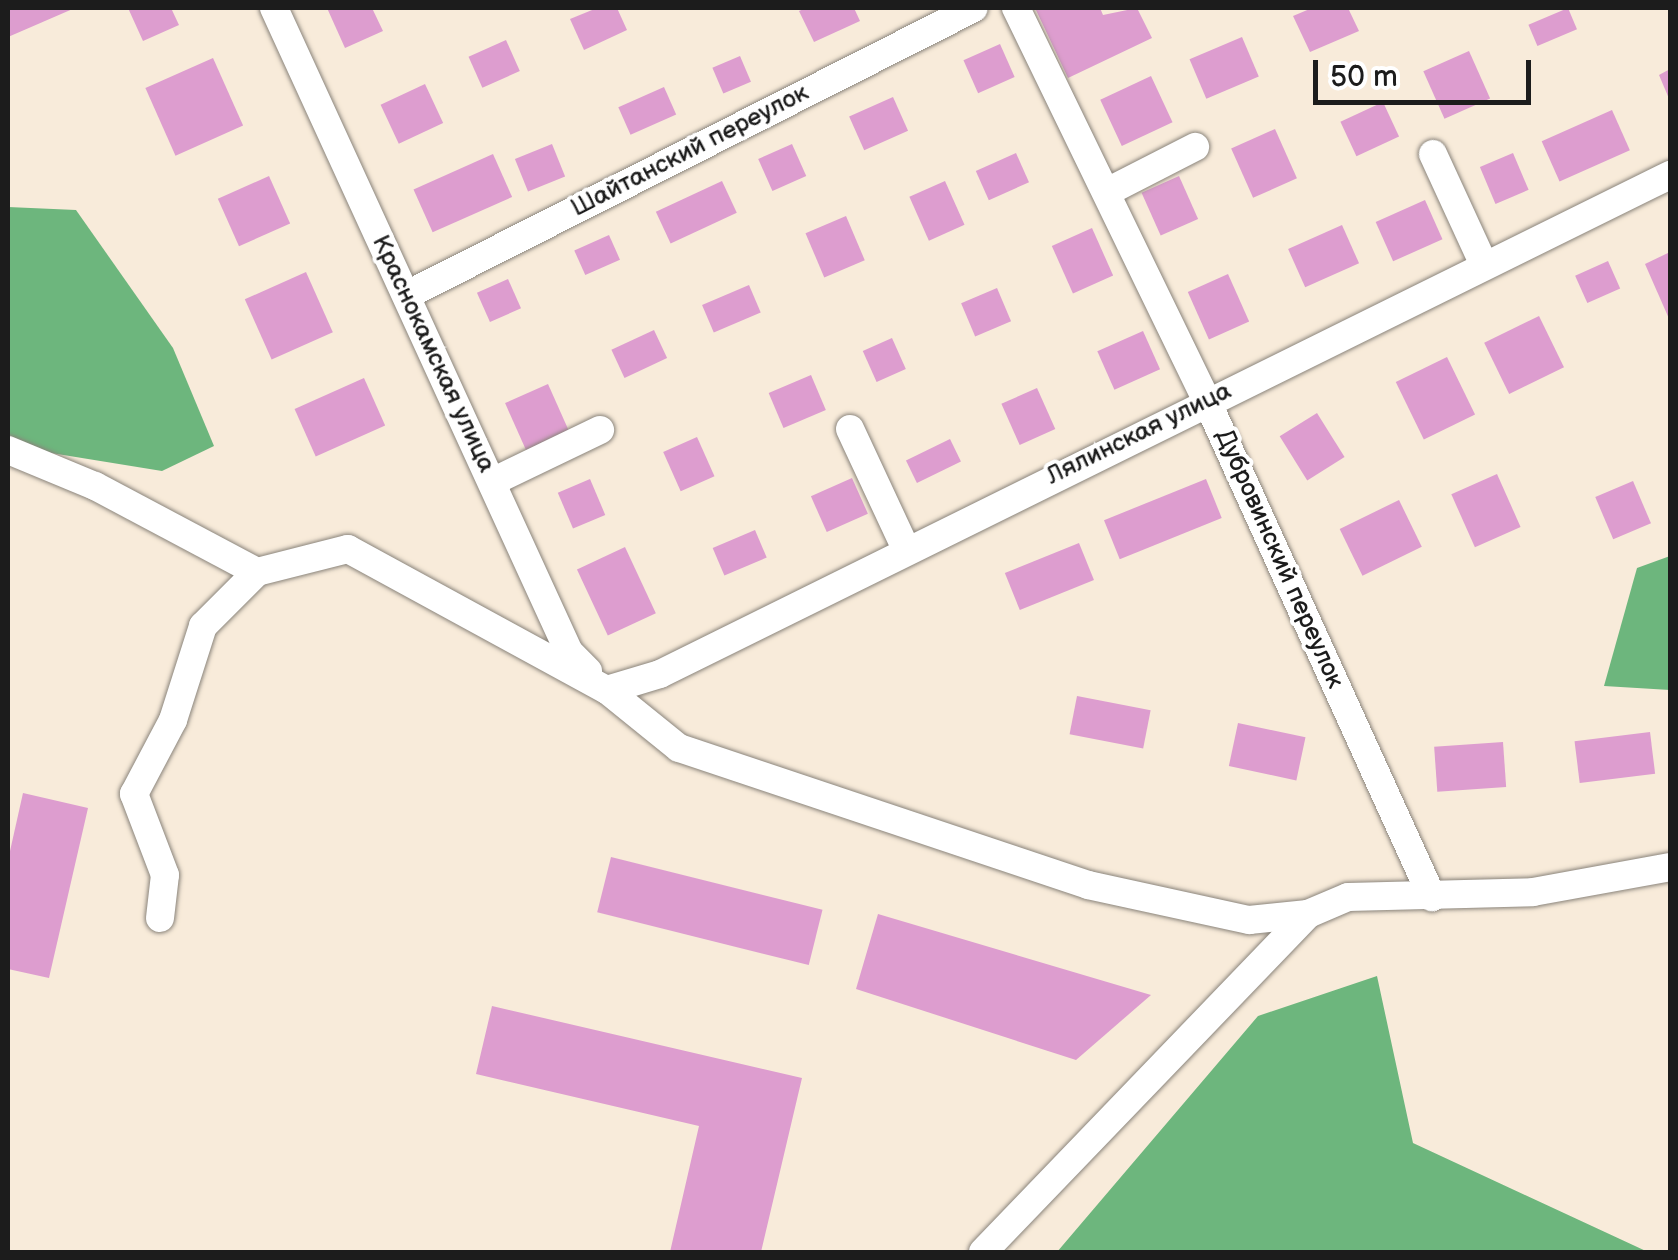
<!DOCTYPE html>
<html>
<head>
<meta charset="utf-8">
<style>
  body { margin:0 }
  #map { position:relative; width:1678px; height:1260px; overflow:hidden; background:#f8ebda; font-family:"Balsamiq Sans",sans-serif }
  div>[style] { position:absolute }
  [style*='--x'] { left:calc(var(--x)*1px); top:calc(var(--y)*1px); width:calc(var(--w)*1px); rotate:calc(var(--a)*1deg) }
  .forest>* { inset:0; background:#6db67d }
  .building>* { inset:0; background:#dd9dcf; transform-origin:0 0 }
  .roads { filter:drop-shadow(0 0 2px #8a847b) drop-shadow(0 0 2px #8a847b) }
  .minor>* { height:28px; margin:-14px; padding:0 14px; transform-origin:14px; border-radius:14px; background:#fff }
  span { translate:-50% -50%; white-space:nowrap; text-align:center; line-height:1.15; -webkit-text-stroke:8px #fff; paint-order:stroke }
  .street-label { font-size:25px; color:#1c1c1c }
  .frame { position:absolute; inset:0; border:10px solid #1c1c1c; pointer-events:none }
  .scale { position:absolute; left:1313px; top:60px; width:218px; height:45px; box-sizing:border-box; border:5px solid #1c1c1c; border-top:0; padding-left:12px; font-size:30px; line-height:35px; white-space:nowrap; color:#1c1c1c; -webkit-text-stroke:8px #fff; paint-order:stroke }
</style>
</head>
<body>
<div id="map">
  <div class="forest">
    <i style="clip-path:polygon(8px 207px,76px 210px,173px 348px,214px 446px,162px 471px,8px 446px)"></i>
    <i style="clip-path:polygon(1670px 556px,1670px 690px,1604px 686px,1637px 568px)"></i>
    <i style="clip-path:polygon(1377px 976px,1413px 1143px,1648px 1252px,1057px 1252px,1258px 1016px)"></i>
  </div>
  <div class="building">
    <i style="clip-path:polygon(8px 8px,75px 8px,8px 37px)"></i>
    <i style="clip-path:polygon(128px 8px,171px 8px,179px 25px,143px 41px)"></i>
    <i style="clip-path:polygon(327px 8px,372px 8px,383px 31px,345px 48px)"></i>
    <i style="clip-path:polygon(597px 8px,617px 8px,627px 30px,584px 50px,570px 19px)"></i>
    <i style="clip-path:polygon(806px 8px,854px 8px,860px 21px,814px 42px,799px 11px)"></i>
    <i style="clip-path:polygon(1035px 8px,1100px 8px,1103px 15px,1137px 8px,1152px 38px,1068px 78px)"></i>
    <i style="clip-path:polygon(1312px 8px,1348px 8px,1359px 31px,1310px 52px,1293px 16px)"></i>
    <i style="left:1568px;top:8px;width:23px;height:43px;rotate:67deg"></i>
    <i style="left:1242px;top:37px;width:43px;height:57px;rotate:67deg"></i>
    <i style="left:506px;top:40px;width:34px;height:41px;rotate:66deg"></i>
    <i style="left:1000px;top:44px;width:36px;height:40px;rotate:66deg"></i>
    <i style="left:1469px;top:51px;width:52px;height:50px;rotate:66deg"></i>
    <i style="left:740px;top:56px;width:28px;height:30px;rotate:67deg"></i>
    <i style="left:213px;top:58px;width:74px;height:74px;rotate:66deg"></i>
    <i style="clip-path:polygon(1670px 69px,1670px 101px,1659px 75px)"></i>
    <i style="left:1151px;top:76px;width:51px;height:56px;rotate:65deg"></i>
    <i style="left:425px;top:84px;width:43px;height:49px;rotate:65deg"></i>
    <i style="left:664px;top:87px;width:30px;height:50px;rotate:66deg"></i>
    <i style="left:893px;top:97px;width:37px;height:48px;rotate:66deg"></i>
    <i style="left:1383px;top:102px;width:38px;height:47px;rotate:65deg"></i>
    <i style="left:1612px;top:110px;width:44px;height:77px;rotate:66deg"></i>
    <i style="left:1275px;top:129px;width:54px;height:48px;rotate:66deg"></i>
    <i style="left:552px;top:144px;width:35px;height:40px;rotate:68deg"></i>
    <i style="left:792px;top:144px;width:35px;height:37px;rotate:66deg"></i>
    <i style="left:1016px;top:153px;width:32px;height:44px;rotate:66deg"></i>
    <i style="left:1513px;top:153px;width:40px;height:36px;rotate:67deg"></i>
    <i style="left:493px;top:154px;width:47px;height:87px;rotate:66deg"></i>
    <i style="left:269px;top:176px;width:52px;height:56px;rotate:66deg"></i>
    <i style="left:1179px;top:176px;width:47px;height:41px;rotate:66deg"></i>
    <i style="left:722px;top:181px;width:35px;height:73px;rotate:65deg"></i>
    <i style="left:945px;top:181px;width:48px;height:39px;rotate:66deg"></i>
    <i style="left:1425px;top:200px;width:43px;height:54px;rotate:66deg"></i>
    <i style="left:846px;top:216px;width:48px;height:44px;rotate:67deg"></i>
    <i style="left:1342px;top:225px;width:42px;height:59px;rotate:66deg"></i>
    <i style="left:1092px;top:228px;width:52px;height:44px;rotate:66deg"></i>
    <i style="left:609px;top:235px;width:27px;height:38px;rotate:66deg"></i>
    <i style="clip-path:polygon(1670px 252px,1670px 321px,1645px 264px)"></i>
    <i style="left:1608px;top:261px;width:30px;height:36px;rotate:66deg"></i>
    <i style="left:306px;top:272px;width:66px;height:67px;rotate:66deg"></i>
    <i style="left:1228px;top:274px;width:52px;height:44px;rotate:66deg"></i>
    <i style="left:508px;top:279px;width:32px;height:34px;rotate:66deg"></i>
    <i style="left:749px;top:285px;width:30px;height:51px;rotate:67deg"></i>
    <i style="left:997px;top:288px;width:36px;height:39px;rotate:67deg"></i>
    <i style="left:1539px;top:316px;width:57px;height:61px;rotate:64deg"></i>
    <i style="left:654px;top:330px;width:31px;height:47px;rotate:65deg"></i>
    <i style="left:1143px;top:331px;width:42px;height:50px;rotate:66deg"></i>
    <i style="left:892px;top:338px;width:34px;height:32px;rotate:66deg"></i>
    <i style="left:1447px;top:357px;width:64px;height:57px;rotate:64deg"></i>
    <i style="left:811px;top:375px;width:38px;height:46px;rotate:67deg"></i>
    <i style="left:364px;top:378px;width:52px;height:76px;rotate:66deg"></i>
    <i style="left:548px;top:384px;width:52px;height:47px;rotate:66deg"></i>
    <i style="left:1037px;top:388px;width:45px;height:39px;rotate:66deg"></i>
    <i style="left:1317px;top:413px;width:52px;height:44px;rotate:58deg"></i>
    <i style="left:697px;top:437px;width:43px;height:37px;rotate:66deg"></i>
    <i style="left:950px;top:439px;width:25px;height:49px;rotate:64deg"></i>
    <i style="left:1497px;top:474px;width:58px;height:50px;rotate:66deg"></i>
    <i style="left:852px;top:478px;width:39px;height:45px;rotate:66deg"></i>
    <i style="left:590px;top:479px;width:39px;height:35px;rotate:67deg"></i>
    <i style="left:1206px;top:479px;width:42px;height:110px;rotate:68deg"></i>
    <i style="left:1633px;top:481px;width:46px;height:41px;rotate:67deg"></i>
    <i style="left:1399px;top:500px;width:52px;height:66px;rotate:64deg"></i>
    <i style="left:755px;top:530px;width:30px;height:46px;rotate:67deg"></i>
    <i style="left:1079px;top:543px;width:40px;height:80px;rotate:68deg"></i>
    <i style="left:625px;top:547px;width:73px;height:53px;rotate:65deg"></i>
    <i style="left:1077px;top:696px;width:75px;height:39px;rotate:11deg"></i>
    <i style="left:1238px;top:723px;width:69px;height:44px;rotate:12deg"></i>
    <i style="left:1650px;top:732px;width:42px;height:76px;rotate:83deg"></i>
    <i style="left:1503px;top:742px;width:45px;height:69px;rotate:86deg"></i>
    <i style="clip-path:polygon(23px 793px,88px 808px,49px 978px,8px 969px,8px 860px)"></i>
    <i style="left:611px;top:857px;width:218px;height:57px;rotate:14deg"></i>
    <i style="clip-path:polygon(878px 914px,1151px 995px,1076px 1060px,856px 989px)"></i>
    <i style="clip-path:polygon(492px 1006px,802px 1078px,761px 1252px,670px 1252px,699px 1126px,476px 1074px)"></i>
  </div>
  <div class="roads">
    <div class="minor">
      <i style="--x:274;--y:8;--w:708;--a:65.39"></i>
      <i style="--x:569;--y:652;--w:27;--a:45"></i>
      <i style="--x:1016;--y:8;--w:437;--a:64.1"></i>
      <i style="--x:1207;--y:401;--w:545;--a:65.6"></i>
      <i style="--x:1433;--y:154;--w:122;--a:65.3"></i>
      <i style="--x:1107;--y:192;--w:99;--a:-27.1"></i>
      <i style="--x:407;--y:295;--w:635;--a:-26.85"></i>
      <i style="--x:850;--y:429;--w:130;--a:65"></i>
      <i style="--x:8;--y:450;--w:94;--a:22.5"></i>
      <i style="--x:95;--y:486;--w:183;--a:28"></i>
      <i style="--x:492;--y:482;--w:120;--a:-25.7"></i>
      <i style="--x:607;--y:690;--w:55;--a:-16.8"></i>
      <i style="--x:660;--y:674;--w:1127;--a:-26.29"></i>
      <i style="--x:160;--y:918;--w:43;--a:-83.4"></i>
      <i style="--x:165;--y:875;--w:87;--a:-110.9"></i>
      <i style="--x:134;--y:794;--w:84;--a:-62.2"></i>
      <i style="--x:173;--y:720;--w:99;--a:-72.3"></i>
      <i style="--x:203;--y:626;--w:76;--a:-45"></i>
      <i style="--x:257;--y:572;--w:94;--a:-14.2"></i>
      <i style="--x:348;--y:549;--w:295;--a:28.6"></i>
      <i style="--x:607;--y:690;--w:92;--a:38.9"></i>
      <i style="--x:679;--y:748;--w:431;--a:18.5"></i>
      <i style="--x:1088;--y:885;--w:165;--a:12.3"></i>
      <i style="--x:1249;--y:920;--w:59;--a:-5.8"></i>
      <i style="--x:983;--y:1252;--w:469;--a:-46.1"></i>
      <i style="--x:1308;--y:914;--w:43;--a:-23"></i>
      <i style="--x:1348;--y:897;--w:185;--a:-1.5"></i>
      <i style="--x:1533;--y:892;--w:139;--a:-10.3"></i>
    </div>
  </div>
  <div class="street-label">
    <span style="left:690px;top:151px;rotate:-27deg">Шайтанский переулок</span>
    <span style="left:433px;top:354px;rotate:65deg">Краснокамская улица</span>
    <span style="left:1139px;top:434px;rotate:-26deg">Лялинская улица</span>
    <span style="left:1279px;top:559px;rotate:66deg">Дубровинский переулок</span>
  </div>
  <div class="frame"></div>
  <div class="scale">50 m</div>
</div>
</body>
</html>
